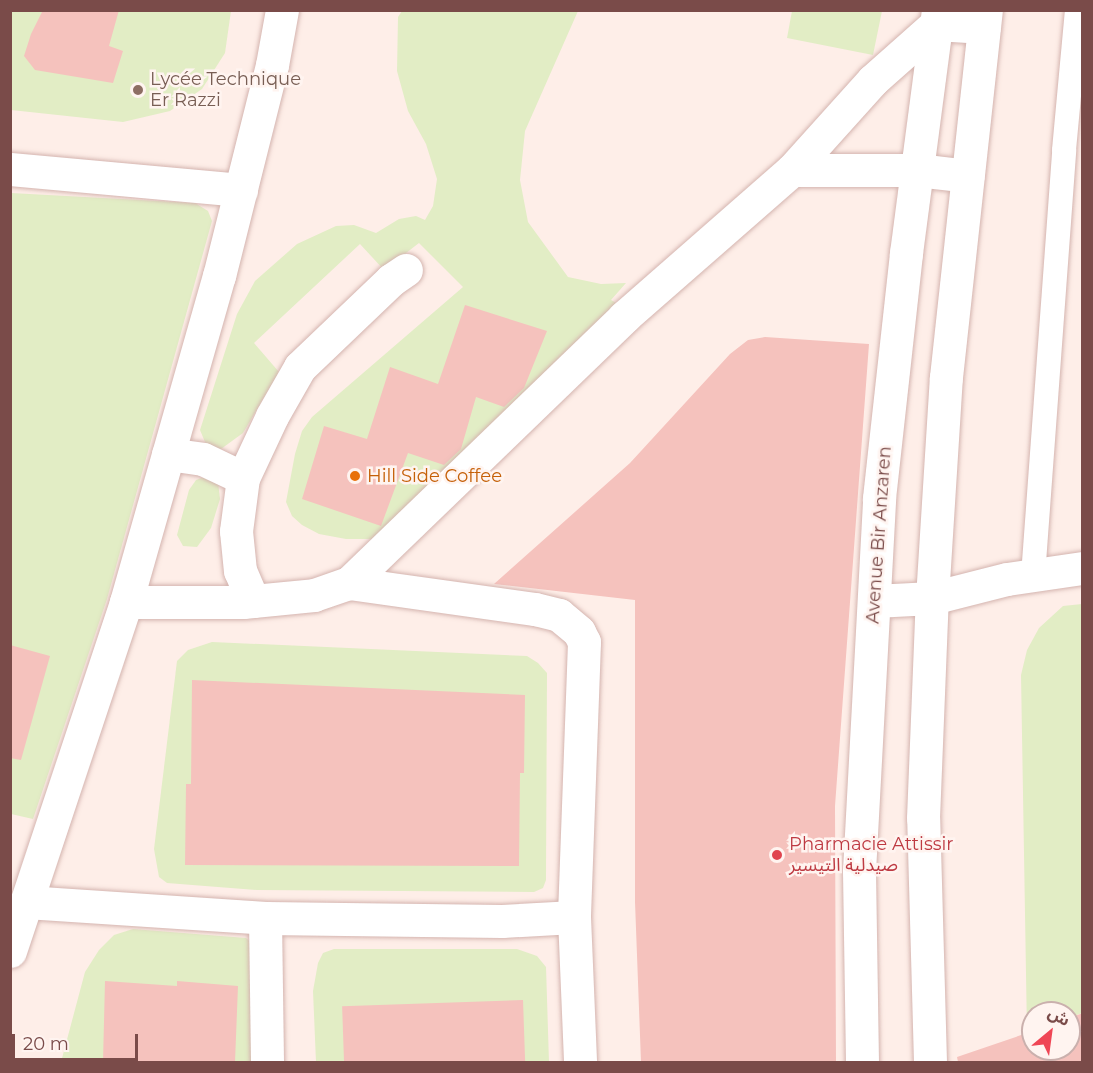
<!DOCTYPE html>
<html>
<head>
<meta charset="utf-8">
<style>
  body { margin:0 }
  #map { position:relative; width:1093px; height:1073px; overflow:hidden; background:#feeee8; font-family:Montserrat,"Noto Sans Arabic",sans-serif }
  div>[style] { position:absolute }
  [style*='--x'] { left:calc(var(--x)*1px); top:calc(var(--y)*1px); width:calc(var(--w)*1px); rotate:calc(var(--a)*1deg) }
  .green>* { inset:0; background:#e2edc5 }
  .building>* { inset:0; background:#f5c2bd; transform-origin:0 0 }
  .roads { filter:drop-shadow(0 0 2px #d4b4af) drop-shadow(0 0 2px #d4b4af) }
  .service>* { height:24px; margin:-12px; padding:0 12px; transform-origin:12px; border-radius:12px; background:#fff }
  .minor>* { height:33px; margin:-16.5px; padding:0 16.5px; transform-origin:16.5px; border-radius:16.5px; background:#fff }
  .secondary>* { height:33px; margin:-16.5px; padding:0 16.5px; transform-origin:16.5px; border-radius:16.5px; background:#fff }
  .dots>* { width:16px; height:16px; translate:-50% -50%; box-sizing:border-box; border:3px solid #fff4f0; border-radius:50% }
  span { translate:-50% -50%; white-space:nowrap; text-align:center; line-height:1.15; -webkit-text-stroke:5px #fff4f0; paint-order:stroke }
  .education-label { font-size:18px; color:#785e54 }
  .left { translate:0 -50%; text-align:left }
  .food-label { font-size:18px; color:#c56008 }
  .street-label { font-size:18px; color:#7a4b49 }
  .health-label { font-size:18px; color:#be3a42 }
  .frame { position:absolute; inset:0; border:12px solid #7a4b49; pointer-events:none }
  .north { position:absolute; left:1021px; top:1001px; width:60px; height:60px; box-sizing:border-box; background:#fff4f0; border:2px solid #cab0ad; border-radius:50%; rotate:29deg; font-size:16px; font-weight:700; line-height:24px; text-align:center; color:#7a4b49 }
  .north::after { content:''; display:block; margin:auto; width:21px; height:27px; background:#ef4655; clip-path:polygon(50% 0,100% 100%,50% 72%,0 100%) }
  .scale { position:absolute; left:12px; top:1034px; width:126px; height:27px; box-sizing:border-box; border:3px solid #7a4b49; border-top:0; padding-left:8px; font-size:18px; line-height:21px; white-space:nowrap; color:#7a4b49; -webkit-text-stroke:4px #fff4f0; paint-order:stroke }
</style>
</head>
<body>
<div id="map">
  <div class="green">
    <i style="clip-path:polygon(11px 11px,231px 11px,225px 53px,202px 89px,170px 111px,123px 122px,11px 110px)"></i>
    <i style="clip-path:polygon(402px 11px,578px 11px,525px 131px,520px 180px,528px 222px,568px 277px,601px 284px,626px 283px,611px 300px,620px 305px,375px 539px,346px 539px,319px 534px,302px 525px,292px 516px,286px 502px,295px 454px,302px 431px,312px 417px,463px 287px,419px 243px,384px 270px,360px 244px,254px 343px,279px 372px,243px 433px,221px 449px,214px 448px,205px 442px,200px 430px,237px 314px,255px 281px,297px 244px,336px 226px,354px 225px,376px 233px,399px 219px,416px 216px,425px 220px,433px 206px,437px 179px,426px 144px,408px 111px,397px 71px,398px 17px)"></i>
    <i style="clip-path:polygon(792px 11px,882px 11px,873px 55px,787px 38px)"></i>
    <i style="clip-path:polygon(11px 193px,195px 203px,208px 211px,212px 221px,107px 599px,33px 819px,11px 814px)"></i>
    <i style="clip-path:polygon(207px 476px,218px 482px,220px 499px,211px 528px,197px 547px,183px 546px,177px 535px,189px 490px,196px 480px)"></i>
    <i style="clip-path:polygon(1082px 604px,1082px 1013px,1069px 1018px,1069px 1013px,1033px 1013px,1033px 1031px,1027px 1033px,1021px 675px,1027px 650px,1039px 628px,1063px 606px)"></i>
    <i style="clip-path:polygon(212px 642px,527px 656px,538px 663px,547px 673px,546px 880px,543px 888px,534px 892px,257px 890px,167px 883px,159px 877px,154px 849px,177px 661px,188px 650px)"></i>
    <i style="clip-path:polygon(133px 929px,246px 938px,254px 945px,258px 1062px,61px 1062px,85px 972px,99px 950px,114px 935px)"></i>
    <i style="clip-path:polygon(334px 949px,517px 949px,537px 956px,546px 967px,549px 1062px,316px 1062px,313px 991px,318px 963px,323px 953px)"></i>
  </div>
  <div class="building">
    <i style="clip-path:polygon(43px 10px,119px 10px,109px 46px,123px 51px,113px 83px,35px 70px,24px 56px,31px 34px)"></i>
    <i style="clip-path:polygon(465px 305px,547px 331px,524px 388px,504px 407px,476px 397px,461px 449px,444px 465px,408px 453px,381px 526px,302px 499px,324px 426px,367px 439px,390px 367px,438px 384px)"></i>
    <i style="clip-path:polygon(765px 337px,869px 344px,835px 806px,836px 1062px,641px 1062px,635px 902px,635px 600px,494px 584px,630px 463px,730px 354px,748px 340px)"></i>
    <i style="clip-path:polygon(10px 645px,50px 656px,21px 760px,10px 758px)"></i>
    <i style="clip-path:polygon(192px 680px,525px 695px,524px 773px,520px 773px,519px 866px,185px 865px,186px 784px,191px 784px)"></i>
    <i style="clip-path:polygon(105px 981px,177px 986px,177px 981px,238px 986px,235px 1062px,103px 1062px)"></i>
    <i style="left:523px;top:1000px;width:61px;height:181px;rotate:88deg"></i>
    <i style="clip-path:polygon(1083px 1013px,1083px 1062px,958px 1062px,957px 1057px,1033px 1031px,1033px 1049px,1069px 1049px,1069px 1018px)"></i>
  </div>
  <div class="roads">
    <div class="service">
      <i style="--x:1033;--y:576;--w:427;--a:-85.8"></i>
      <i style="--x:1064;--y:150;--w:141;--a:-84.7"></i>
    </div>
    <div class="minor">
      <i style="--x:10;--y:169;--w:232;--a:5.2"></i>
      <i style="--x:792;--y:170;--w:125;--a:0"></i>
      <i style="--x:917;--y:170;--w:51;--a:6.7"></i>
      <i style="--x:168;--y:454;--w:35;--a:8"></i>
      <i style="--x:203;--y:459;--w:44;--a:25.4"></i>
      <i style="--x:349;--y:583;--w:188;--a:8"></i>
      <i style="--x:535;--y:609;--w:25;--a:14"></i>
      <i style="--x:559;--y:615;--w:26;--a:40"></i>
      <i style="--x:579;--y:632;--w:11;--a:63"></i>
      <i style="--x:584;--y:642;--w:275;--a:92.1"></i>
      <i style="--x:574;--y:917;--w:145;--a:87.6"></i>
      <i style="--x:253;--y:601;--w:33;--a:-113"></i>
      <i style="--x:240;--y:571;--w:40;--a:-95.7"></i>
      <i style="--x:236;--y:531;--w:53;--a:-82.5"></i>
      <i style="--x:243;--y:478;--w:68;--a:-64.9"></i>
      <i style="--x:272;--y:416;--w:56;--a:-60.3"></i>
      <i style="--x:300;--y:367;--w:126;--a:-43.7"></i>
      <i style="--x:391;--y:280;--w:18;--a:-34"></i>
      <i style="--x:874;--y:601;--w:58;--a:-3"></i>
      <i style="--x:932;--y:598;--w:77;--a:-14.2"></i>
      <i style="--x:1007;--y:579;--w:76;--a:-8.3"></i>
      <i style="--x:126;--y:602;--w:117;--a:0"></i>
      <i style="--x:243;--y:602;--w:71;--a:-5.6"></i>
      <i style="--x:314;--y:595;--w:37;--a:-19"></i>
      <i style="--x:349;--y:583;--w:383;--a:-44"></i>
      <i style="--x:624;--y:317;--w:223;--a:-41.2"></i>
      <i style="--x:792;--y:170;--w:121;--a:-48"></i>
      <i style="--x:873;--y:80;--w:84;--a:-41.6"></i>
      <i style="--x:936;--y:24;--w:48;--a:3.6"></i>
      <i style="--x:26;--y:902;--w:240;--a:3.8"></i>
      <i style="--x:265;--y:918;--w:237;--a:0.7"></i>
      <i style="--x:502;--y:921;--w:72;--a:-3.2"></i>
      <i style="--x:265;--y:918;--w:144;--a:89.2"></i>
      <i style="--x:10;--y:951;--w:368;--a:-71.6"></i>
      <i style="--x:126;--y:602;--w:339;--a:-74.1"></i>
      <i style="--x:219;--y:276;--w:218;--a:-75.9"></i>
      <i style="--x:272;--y:65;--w:56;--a:-79.7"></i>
    </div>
    <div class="secondary">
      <i style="--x:862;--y:1062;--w:191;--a:-90.9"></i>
      <i style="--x:859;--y:871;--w:374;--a:-86.9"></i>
      <i style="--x:879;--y:498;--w:246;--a:-83.7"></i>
      <i style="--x:906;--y:253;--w:245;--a:-82.5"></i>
      <i style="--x:930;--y:1062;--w:244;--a:-91.6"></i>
      <i style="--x:923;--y:818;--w:220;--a:-87.7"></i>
      <i style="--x:932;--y:598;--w:221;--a:-86.4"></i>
      <i style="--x:946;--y:377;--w:369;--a:-83.8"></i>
    </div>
  </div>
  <div class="dots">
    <i style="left:138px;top:90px;background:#8d6e63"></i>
    <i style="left:355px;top:476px;background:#e8710a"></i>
    <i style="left:777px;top:855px;background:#e0444e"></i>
  </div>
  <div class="education-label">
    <span class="left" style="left:150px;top:90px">Lycée Technique<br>Er Razzi</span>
  </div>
  <div class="food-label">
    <span class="left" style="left:367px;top:476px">Hill Side Coffee</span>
  </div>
  <div class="street-label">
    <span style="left:879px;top:535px;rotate:-86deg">Avenue Bir Anzaren</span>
  </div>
  <div class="health-label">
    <span class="left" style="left:789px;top:855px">Pharmacie Attissir<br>صيدلية التيسير</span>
  </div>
  <div class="frame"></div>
  <div class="north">ش</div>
  <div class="scale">20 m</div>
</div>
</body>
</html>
